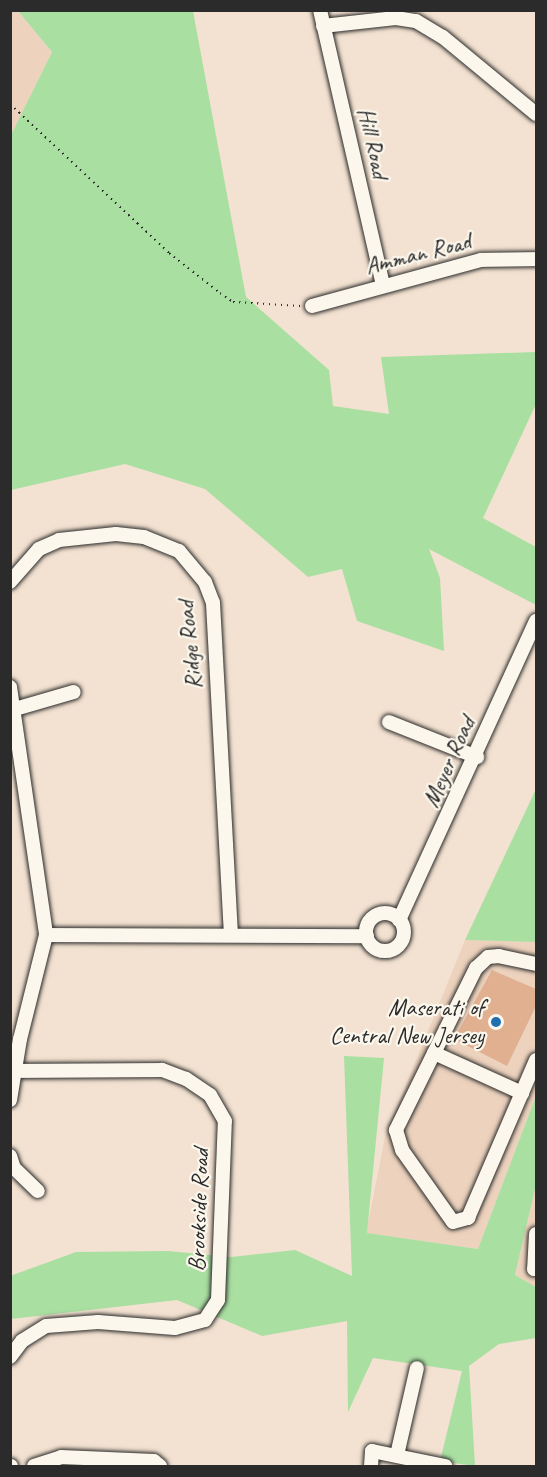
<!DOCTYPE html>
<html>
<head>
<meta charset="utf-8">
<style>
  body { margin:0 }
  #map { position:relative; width:547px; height:1477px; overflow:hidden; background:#f3e2d1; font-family:Caveat,sans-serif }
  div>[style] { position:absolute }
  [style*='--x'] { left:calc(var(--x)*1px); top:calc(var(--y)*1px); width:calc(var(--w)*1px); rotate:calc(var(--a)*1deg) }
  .built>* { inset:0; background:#edd3be }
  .green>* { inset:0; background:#aadfa2 }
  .building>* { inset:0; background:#e0b091 }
  .path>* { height:2px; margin-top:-1px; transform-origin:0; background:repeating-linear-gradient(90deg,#2b2b2b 0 1.5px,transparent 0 6px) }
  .roads { filter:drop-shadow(0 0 2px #2b2b2b) drop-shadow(0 0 2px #2b2b2b) }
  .minor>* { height:14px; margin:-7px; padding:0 7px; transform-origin:7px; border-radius:7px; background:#fbf7ec }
  .minor>.ring { margin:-7px; padding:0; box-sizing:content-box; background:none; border:14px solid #fbf7ec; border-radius:50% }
  .dots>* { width:16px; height:16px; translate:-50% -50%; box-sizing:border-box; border:3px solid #fbf7ec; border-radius:50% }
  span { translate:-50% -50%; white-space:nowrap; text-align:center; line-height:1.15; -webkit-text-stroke:4.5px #fbf7ec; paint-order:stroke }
  .street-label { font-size:24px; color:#2b2b2b }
  .poi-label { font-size:24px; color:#2b2b2b }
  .right { translate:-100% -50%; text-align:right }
  .frame { position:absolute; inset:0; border:12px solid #2b2b2b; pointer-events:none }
</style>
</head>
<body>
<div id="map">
  <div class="built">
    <i style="clip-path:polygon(11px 11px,18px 11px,52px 52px,11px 135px)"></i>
    <i style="clip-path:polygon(465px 940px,536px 942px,536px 1096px,478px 1249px,366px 1233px,385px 1137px)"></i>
    <i style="clip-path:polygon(536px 1185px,536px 1287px,515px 1275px)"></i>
  </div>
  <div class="green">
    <i style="clip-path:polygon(18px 11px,193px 11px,246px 297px,329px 370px,333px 406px,389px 414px,381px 357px,536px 352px,536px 404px,483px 518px,536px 547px,536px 605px,429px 549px,440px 578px,444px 651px,357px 621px,342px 569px,308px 577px,205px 489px,125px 464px,11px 490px,11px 135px,52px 52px)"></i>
    <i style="clip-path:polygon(536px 789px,536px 942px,465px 940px)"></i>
    <i style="clip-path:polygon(344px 1056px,384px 1058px,367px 1233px,478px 1249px,536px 1096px,536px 1185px,515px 1275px,536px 1287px,536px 1338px,499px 1344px,469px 1366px,475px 1466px,440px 1461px,462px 1371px,373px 1358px,348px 1412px,347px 1321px,262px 1336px,177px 1300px,11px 1319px,10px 1276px,76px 1252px,168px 1251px,231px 1257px,295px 1250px,352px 1276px)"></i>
  </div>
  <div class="building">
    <i style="clip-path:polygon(492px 970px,536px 989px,536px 1006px,507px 1066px,454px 1039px)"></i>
  </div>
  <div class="path">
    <i style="--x:10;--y:104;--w:218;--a:43.1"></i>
    <i style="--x:169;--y:253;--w:65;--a:38.1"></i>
    <i style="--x:220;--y:293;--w:16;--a:35"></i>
    <i style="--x:233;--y:302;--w:68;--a:3.4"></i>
  </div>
  <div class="roads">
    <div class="minor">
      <i style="--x:320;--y:10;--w:282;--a:77.1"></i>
      <i style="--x:323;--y:26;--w:73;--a:-6.3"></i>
      <i style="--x:396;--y:18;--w:20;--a:9"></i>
      <i style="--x:416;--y:21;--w:31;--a:31"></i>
      <i style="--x:443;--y:37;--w:121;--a:39.6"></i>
      <i style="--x:312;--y:306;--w:175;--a:-15.2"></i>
      <i style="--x:481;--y:260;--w:55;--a:-1"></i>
      <i style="--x:10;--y:582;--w:44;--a:-48.7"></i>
      <i style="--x:39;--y:549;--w:22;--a:-24"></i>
      <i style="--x:59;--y:540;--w:57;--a:-6"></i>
      <i style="--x:116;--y:534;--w:28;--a:6"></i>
      <i style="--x:144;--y:537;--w:38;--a:22"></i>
      <i style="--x:179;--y:551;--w:40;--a:50"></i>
      <i style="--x:205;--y:582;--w:22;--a:69"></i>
      <i style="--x:213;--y:603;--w:331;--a:86.9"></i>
      <i style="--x:10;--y:687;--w:251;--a:81.7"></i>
      <i style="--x:46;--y:935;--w:107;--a:104"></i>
      <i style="--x:20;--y:1039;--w:62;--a:99.3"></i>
      <i style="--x:15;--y:709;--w:61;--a:-16.1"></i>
      <i style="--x:389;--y:722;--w:95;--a:21.7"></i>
      <i class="ring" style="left:366px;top:913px;width:24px;height:24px"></i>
      <i style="--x:399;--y:920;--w:329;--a:-65.4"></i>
      <i style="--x:46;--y:935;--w:321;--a:0.2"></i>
      <i style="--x:536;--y:964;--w:38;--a:-168"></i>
      <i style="--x:499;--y:956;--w:11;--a:175"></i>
      <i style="--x:488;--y:957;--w:16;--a:137"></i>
      <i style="--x:476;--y:968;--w:181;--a:116.3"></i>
      <i style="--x:396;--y:1130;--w:21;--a:73"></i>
      <i style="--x:402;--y:1150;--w:88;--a:54.7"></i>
      <i style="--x:453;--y:1222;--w:16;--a:-15"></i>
      <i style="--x:468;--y:1218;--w:172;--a:-66.7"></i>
      <i style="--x:434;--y:1053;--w:97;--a:24.4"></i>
      <i style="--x:10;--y:1156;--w:13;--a:72"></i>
      <i style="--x:14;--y:1168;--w:33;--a:44"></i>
      <i style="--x:536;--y:1234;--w:35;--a:93"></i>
      <i style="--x:534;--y:1269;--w:2;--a:0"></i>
      <i style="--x:10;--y:1357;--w:20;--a:-53"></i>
      <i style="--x:22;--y:1341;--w:28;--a:-32"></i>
      <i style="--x:46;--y:1326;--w:52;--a:-4.4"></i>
      <i style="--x:98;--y:1322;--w:77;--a:4.5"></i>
      <i style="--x:175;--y:1328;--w:31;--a:-15"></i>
      <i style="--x:205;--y:1320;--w:24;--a:-57"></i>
      <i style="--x:218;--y:1300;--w:179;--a:-87.8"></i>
      <i style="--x:225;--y:1121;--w:30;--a:-120"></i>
      <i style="--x:210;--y:1095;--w:29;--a:-146"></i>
      <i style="--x:186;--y:1079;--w:26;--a:-159"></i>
      <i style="--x:162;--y:1070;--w:148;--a:179.6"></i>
      <i style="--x:397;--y:1455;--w:89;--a:-77.1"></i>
      <i style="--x:10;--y:1466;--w:1;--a:0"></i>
      <i style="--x:34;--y:1466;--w:28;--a:-18"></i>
      <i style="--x:61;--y:1457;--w:93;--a:2.5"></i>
      <i style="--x:154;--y:1461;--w:8;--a:40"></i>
      <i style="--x:371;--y:1466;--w:15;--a:-86"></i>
      <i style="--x:372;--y:1451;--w:75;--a:11.6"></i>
    </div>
  </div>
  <div class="dots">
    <i style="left:496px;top:1022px;background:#1f6fb2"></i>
  </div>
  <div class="street-label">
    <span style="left:373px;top:143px;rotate:77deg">Hill Road</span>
    <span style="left:418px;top:254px;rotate:-14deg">Amman Road</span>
    <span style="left:190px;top:645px;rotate:-96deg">Ridge Road</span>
    <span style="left:449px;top:762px;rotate:-66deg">Meyer Road</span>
    <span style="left:199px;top:1210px;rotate:-88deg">Brookside Road</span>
  </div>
  <div class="poi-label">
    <span class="right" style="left:484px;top:1022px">Maserati of<br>Central New Jersey</span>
  </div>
  <div class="frame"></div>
</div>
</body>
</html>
